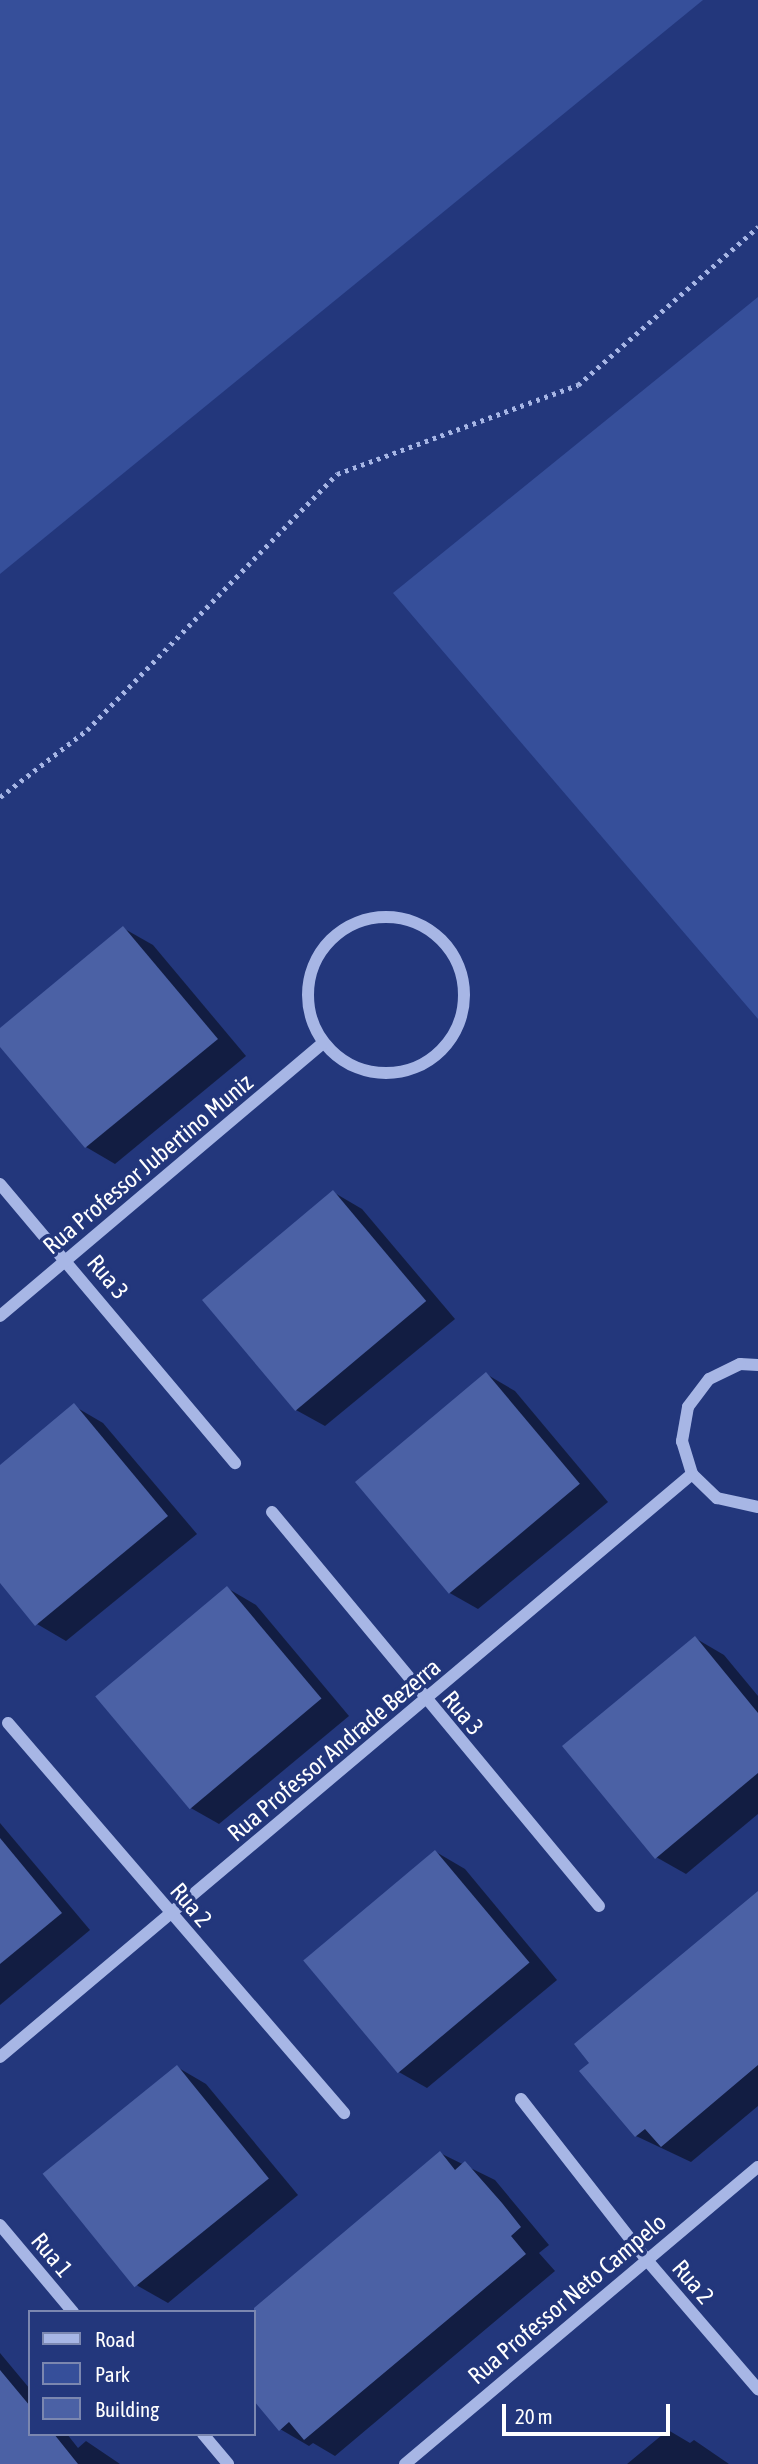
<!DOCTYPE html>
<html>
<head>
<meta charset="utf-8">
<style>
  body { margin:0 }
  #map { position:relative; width:758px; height:2464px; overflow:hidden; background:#23377c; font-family:"Asap Condensed",sans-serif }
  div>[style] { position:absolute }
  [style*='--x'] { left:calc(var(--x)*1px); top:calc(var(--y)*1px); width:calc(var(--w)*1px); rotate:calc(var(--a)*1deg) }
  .green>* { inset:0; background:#364f9a }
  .shadow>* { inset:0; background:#0007 }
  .building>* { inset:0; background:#4b61a5; transform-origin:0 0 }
  .path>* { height:4.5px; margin-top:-2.25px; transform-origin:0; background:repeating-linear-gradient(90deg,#a7b6e5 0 3.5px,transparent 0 8.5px) }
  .minor>* { height:12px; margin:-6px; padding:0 6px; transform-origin:6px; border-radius:6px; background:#a7b6e5 }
  .minor>.ring { margin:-6px; padding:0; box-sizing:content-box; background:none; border:12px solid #a7b6e5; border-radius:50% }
  span { translate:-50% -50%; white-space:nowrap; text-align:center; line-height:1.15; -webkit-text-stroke:7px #23377c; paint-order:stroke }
  .street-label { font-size:24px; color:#fff }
  .legend { position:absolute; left:28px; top:2310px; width:228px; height:126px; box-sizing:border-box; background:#23377c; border:2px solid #7b87b0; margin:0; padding:9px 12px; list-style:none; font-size:21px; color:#fff }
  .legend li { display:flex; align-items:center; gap:14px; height:35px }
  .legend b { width:35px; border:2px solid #7b87b0 }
  .scale { position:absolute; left:502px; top:2404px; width:168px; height:32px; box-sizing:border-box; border:4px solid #fff; border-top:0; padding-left:9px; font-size:21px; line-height:24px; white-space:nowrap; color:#fff; -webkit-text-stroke:5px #23377c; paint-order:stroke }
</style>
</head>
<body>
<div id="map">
  <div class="green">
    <i style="clip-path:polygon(0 0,703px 0,0 574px)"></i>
    <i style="clip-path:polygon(758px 297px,758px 1019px,393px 593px)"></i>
  </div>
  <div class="shadow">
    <i style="clip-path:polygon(123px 928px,153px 945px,246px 1056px,115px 1164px,86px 1147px,0 1045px,0 1030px)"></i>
    <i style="clip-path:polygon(333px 1192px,362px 1209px,455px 1319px,325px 1426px,296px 1410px)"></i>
    <i style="clip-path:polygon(486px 1374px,515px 1391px,608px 1502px,478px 1609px,448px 1592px)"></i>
    <i style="clip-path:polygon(74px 1406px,103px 1423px,197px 1534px,66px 1641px,37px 1624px,0 1580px,0 1467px)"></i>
    <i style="clip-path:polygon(227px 1588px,256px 1605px,349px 1716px,219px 1824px,189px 1807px)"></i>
    <i style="clip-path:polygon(695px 1638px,724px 1655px,758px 1696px,758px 1814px,686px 1874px,656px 1857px)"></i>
    <i style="clip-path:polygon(0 1823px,90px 1930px,0 2005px)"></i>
    <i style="clip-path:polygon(436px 1852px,465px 1869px,557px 1980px,427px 2088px,397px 2071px)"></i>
    <i style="clip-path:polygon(758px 1893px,758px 2106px,691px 2162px,636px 2136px,582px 2071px)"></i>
    <i style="clip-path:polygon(177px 2067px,206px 2084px,298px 2195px,168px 2303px,138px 2286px,46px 2175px)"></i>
    <i style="clip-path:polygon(440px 2153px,495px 2180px,549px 2245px,539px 2253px,555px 2271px,335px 2456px,313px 2443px,309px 2446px,280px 2429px,254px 2398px,252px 2312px)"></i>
    <i style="clip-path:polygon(0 2353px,30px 2389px,30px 2434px,67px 2434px,78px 2448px,86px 2441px,120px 2464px,0 2464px)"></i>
    <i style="clip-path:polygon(668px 2430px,690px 2443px,694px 2440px,729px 2464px,627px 2464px)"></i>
  </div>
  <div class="building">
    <i style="clip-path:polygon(123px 926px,218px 1039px,85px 1148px,0 1047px,0 1028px)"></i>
    <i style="left:333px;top:1190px;width:145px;height:171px;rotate:50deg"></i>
    <i style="left:486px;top:1372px;width:146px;height:171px;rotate:50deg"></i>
    <i style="clip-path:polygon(74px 1403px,168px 1516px,35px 1626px,0 1583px,0 1465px)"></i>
    <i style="left:227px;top:1586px;width:147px;height:172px;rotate:50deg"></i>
    <i style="clip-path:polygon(695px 1636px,758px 1713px,758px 1773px,655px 1859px,562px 1746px)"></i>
    <i style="clip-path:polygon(0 1838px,62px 1913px,0 1964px)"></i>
    <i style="left:435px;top:1850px;width:147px;height:172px;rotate:50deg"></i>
    <i style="clip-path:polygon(758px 1891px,758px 2065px,661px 2147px,645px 2129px,635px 2137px,579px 2071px,589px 2063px,574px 2044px)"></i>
    <i style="left:177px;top:2065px;width:146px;height:173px;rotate:51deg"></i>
    <i style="clip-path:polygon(440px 2151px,455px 2170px,465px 2161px,502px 2203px,521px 2227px,511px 2236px,526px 2254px,304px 2440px,289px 2422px,279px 2431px,254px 2401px,254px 2308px)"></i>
    <i style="clip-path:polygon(0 2370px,30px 2406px,30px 2434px,54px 2434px,78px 2464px,0 2464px)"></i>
  </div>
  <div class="path">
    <i style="--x:0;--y:797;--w:110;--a:-37.6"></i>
    <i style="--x:87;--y:730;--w:358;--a:-45.7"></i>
    <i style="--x:337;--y:474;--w:257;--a:-20.3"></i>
    <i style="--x:578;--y:385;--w:240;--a:-41.3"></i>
  </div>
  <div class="minor">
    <i class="ring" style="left:308px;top:917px;width:144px;height:144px"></i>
    <i style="--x:0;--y:1184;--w:365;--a:49.9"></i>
    <i style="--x:0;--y:1316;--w:422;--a:-40.2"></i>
    <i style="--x:758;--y:1365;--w:18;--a:-177"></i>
    <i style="--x:740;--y:1364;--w:34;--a:154"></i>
    <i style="--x:709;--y:1379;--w:35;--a:127"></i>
    <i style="--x:688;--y:1407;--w:35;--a:100"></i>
    <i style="--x:682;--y:1441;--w:34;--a:73"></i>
    <i style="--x:692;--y:1474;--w:35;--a:44"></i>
    <i style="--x:717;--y:1498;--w:42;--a:12.4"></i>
    <i style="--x:272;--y:1512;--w:512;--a:50.31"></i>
    <i style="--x:8;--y:1723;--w:515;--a:49.25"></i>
    <i style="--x:0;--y:2057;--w:905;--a:-40.11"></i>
    <i style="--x:521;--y:2099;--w:203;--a:52"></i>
    <i style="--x:646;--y:2259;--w:172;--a:49.3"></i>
    <i style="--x:0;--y:2225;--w:114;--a:50"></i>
    <i style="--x:203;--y:2434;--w:39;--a:50"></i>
    <i style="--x:405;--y:2464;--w:461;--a:-40.1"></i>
  </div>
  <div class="street-label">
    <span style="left:148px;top:1164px;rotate:-40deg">Rua Professor Jubertino Muniz</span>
    <span style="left:108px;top:1277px;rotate:50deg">Rua 3</span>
    <span style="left:463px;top:1713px;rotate:50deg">Rua 3</span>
    <span style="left:334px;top:1750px;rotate:-40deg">Rua Professor Andrade Bezerra</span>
    <span style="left:191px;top:1905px;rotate:49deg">Rua 2</span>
    <span style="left:52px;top:2255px;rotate:50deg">Rua 1</span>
    <span style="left:693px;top:2282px;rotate:49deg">Rua 2</span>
    <span style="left:567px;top:2299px;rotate:-40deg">Rua Professor Neto Campelo</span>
  </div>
  <ul class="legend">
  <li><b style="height:9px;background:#a7b6e5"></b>Road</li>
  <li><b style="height:19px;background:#364f9a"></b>Park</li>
  <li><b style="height:19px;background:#4b61a5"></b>Building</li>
  </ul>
  <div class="scale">20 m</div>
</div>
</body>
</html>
